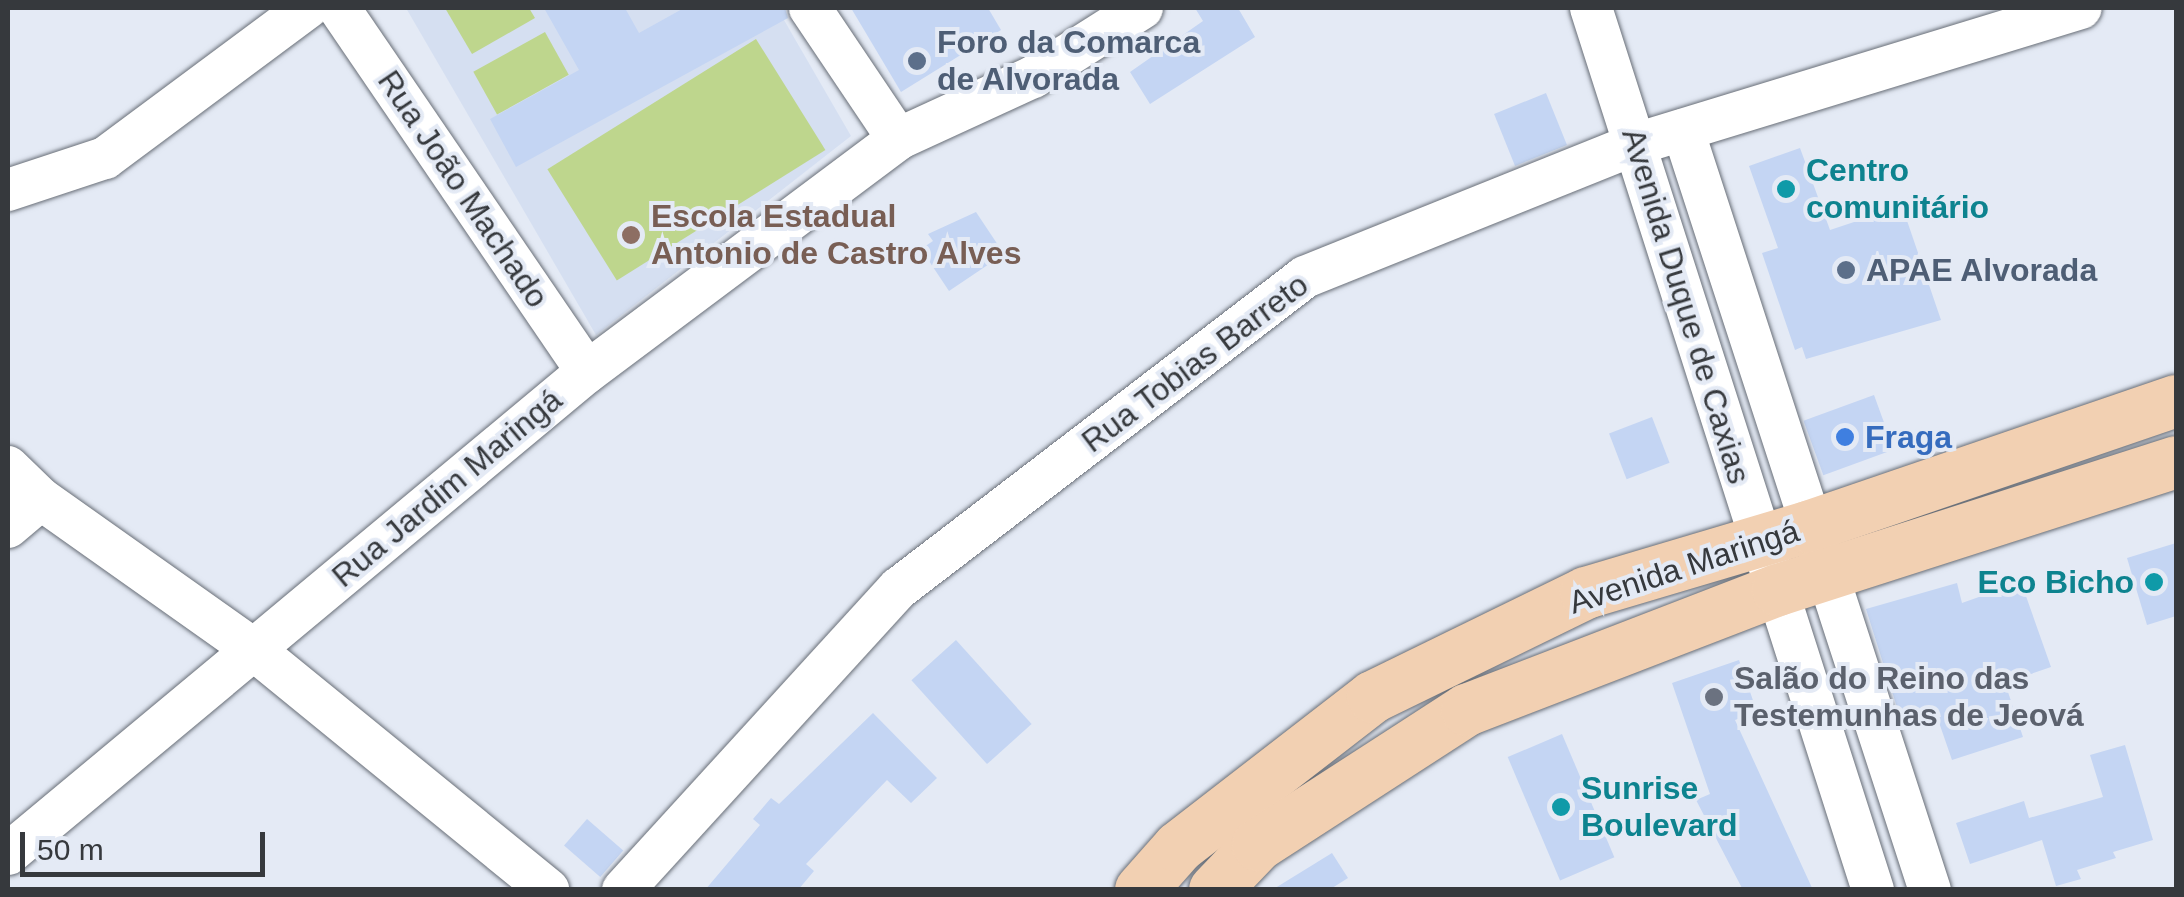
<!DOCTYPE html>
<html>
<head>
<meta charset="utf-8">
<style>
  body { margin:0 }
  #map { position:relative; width:2184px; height:897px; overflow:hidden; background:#e4eaf5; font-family:Helvetica,sans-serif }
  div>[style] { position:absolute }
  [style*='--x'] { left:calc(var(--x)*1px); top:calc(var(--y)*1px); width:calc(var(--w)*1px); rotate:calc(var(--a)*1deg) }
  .built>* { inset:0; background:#d5dff1 }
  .green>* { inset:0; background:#bed68d; transform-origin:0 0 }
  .building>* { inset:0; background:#c4d5f3; transform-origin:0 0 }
  .roads { filter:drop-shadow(0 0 2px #686e77) drop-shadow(0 0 2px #686e77) }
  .minor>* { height:42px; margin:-21px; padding:0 21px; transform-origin:21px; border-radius:21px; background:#fff }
  .major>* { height:52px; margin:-26px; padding:0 26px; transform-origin:26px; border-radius:26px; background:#f2d0b2 }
  .dots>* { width:28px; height:28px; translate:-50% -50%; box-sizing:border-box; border:5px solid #e4eaf5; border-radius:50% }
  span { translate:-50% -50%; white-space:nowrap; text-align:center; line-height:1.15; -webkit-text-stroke:8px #e4eaf5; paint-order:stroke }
  .service-label { font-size:32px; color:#4e5e75; font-weight:700 }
  .left { translate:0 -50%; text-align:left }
  .culture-label { font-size:32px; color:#0d838f; font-weight:700 }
  .right { translate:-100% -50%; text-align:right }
  .street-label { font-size:32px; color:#36393d }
  .education-label { font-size:32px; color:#785e54; font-weight:700 }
  .shop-label { font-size:32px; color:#366cbe; font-weight:700 }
  .worship-label { font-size:32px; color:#5b616d; font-weight:700 }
  .frame { position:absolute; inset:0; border:10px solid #36393d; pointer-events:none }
  .scale { position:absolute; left:20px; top:832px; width:245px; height:45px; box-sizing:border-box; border:5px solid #36393d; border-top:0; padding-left:12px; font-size:30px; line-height:35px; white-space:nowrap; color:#36393d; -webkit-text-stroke:8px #e4eaf5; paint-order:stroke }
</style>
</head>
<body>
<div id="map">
  <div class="built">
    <i style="clip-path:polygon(406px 8px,777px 8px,851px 136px,596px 335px)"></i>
  </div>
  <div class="green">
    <i style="clip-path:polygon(445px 8px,529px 8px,535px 18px,472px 54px)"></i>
    <i style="left:545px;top:32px;width:49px;height:82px;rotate:61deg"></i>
    <i style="left:756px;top:39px;width:131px;height:246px;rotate:58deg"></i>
  </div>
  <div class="building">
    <i style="clip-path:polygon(544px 8px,625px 8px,639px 33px,684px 8px,785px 8px,788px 18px,516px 167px,490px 119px,579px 70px)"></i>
    <i style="clip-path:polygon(851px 8px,988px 8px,1001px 30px,901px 92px)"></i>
    <i style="clip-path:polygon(1195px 8px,1238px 8px,1255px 37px,1150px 104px,1130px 72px,1203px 21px)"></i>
    <i style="left:1546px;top:93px;width:56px;height:56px;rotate:68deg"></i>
    <i style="clip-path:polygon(1800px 148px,1830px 230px,1902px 206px,1941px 320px,1806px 359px,1802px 347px,1795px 350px,1762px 253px,1778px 248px,1749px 166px)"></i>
    <i style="clip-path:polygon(976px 212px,1004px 254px,949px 291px,921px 249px,933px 241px,928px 234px)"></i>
    <i style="left:1874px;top:395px;width:58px;height:75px;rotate:70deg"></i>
    <i style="left:1652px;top:417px;width:49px;height:46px;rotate:69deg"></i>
    <i style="clip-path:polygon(2176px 543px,2176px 616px,2147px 625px,2127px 558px)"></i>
    <i style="clip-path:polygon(2021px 582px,2051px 667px,2005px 683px,2023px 737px,1952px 760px,1934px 708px,1901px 720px,1866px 609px,1957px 583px,1962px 603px)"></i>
    <i style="left:956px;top:640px;width:113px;height:60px;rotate:48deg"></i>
    <i style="clip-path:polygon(1739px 660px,1757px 712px,1735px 720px,1813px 890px,1743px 890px,1696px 800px,1710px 794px,1672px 683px)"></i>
    <i style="clip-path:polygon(873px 713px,937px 778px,911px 803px,887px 780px,806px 864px,814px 871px,798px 890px,705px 890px,760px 825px,753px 819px,771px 798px,779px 804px)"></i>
    <i style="left:1562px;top:734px;width:134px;height:59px;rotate:67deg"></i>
    <i style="clip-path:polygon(2125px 745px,2153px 840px,2113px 852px,2116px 858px,2077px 870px,2081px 879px,2056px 886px,2042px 840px,1970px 864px,1956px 823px,2024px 801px,2029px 818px,2103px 797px,2090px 755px)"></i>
    <i style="left:587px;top:819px;width:48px;height:35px;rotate:41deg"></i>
    <i style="clip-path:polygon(1332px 853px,1348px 878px,1329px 890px,1272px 890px)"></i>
  </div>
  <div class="roads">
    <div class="minor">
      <i style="--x:339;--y:8;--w:440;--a:55.7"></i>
      <i style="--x:810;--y:8;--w:158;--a:56.1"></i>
      <i style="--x:1591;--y:8;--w:926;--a:72.27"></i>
      <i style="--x:1683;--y:130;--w:799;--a:72"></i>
      <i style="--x:8;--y:190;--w:102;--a:-18.3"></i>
      <i style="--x:105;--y:158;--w:252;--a:-36.6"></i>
      <i style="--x:8;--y:467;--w:46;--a:44.1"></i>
      <i style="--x:41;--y:499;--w:260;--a:35.3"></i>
      <i style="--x:253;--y:649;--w:381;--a:39.2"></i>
      <i style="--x:8;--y:527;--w:43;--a:-40.3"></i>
      <i style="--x:8;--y:854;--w:753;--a:-39.78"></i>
      <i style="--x:587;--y:372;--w:389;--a:-36.8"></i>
      <i style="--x:898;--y:139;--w:149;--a:-24.7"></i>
      <i style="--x:1033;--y:77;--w:129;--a:-32.3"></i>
      <i style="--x:623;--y:890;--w:409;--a:-47.6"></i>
      <i style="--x:899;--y:588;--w:511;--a:-37.45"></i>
      <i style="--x:1305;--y:277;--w:357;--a:-21.9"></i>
      <i style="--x:1636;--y:144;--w:465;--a:-17"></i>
    </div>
    <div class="major">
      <i style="--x:1141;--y:890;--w:57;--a:-48.5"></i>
      <i style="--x:1179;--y:847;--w:245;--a:-37.7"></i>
      <i style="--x:1373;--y:697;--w:237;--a:-26"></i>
      <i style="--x:1586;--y:593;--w:232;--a:-16.6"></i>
      <i style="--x:1808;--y:527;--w:389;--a:-18.9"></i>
      <i style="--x:1215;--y:890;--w:62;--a:-46.3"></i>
      <i style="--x:1258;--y:845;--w:249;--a:-32.9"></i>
      <i style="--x:1467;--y:710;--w:333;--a:-21.1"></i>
      <i style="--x:1778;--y:590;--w:418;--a:-17.8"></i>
    </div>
  </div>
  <div class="dots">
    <i style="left:917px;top:61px;background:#5c6f8a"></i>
    <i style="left:1786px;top:189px;background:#0f9aa8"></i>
    <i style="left:631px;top:235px;background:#8d6e63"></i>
    <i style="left:1846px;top:270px;background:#5c6f8a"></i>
    <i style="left:1845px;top:437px;background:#3f7fe0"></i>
    <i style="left:2154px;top:582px;background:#0f9aa8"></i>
    <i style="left:1714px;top:697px;background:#6b7280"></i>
    <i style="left:1561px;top:807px;background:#0f9aa8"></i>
  </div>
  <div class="service-label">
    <span class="left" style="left:937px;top:61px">Foro da Comarca<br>de Alvorada</span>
    <span class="left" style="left:1866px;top:270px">APAE Alvorada</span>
  </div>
  <div class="culture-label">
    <span class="left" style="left:1806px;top:189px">Centro<br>comunitário</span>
    <span class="right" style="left:2134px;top:582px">Eco Bicho</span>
    <span class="left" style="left:1581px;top:807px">Sunrise<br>Boulevard</span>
  </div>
  <div class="street-label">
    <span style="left:463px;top:189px;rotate:56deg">Rua João Machado</span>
    <span style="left:1686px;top:306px;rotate:73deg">Avenida Duque de Caxias</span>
    <span style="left:1195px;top:363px;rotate:-37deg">Rua Tobias Barreto</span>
    <span style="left:447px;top:488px;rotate:-40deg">Rua Jardim Maringá</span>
    <span style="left:1684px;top:567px;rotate:-18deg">Avenida Maringá</span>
  </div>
  <div class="education-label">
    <span class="left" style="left:651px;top:235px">Escola Estadual<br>Antonio de Castro Alves</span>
  </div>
  <div class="shop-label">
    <span class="left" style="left:1865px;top:437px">Fraga</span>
  </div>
  <div class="worship-label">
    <span class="left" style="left:1734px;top:697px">Salão do Reino das<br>Testemunhas de Jeová</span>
  </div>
  <div class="frame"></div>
  <div class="scale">50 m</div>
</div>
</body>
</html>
